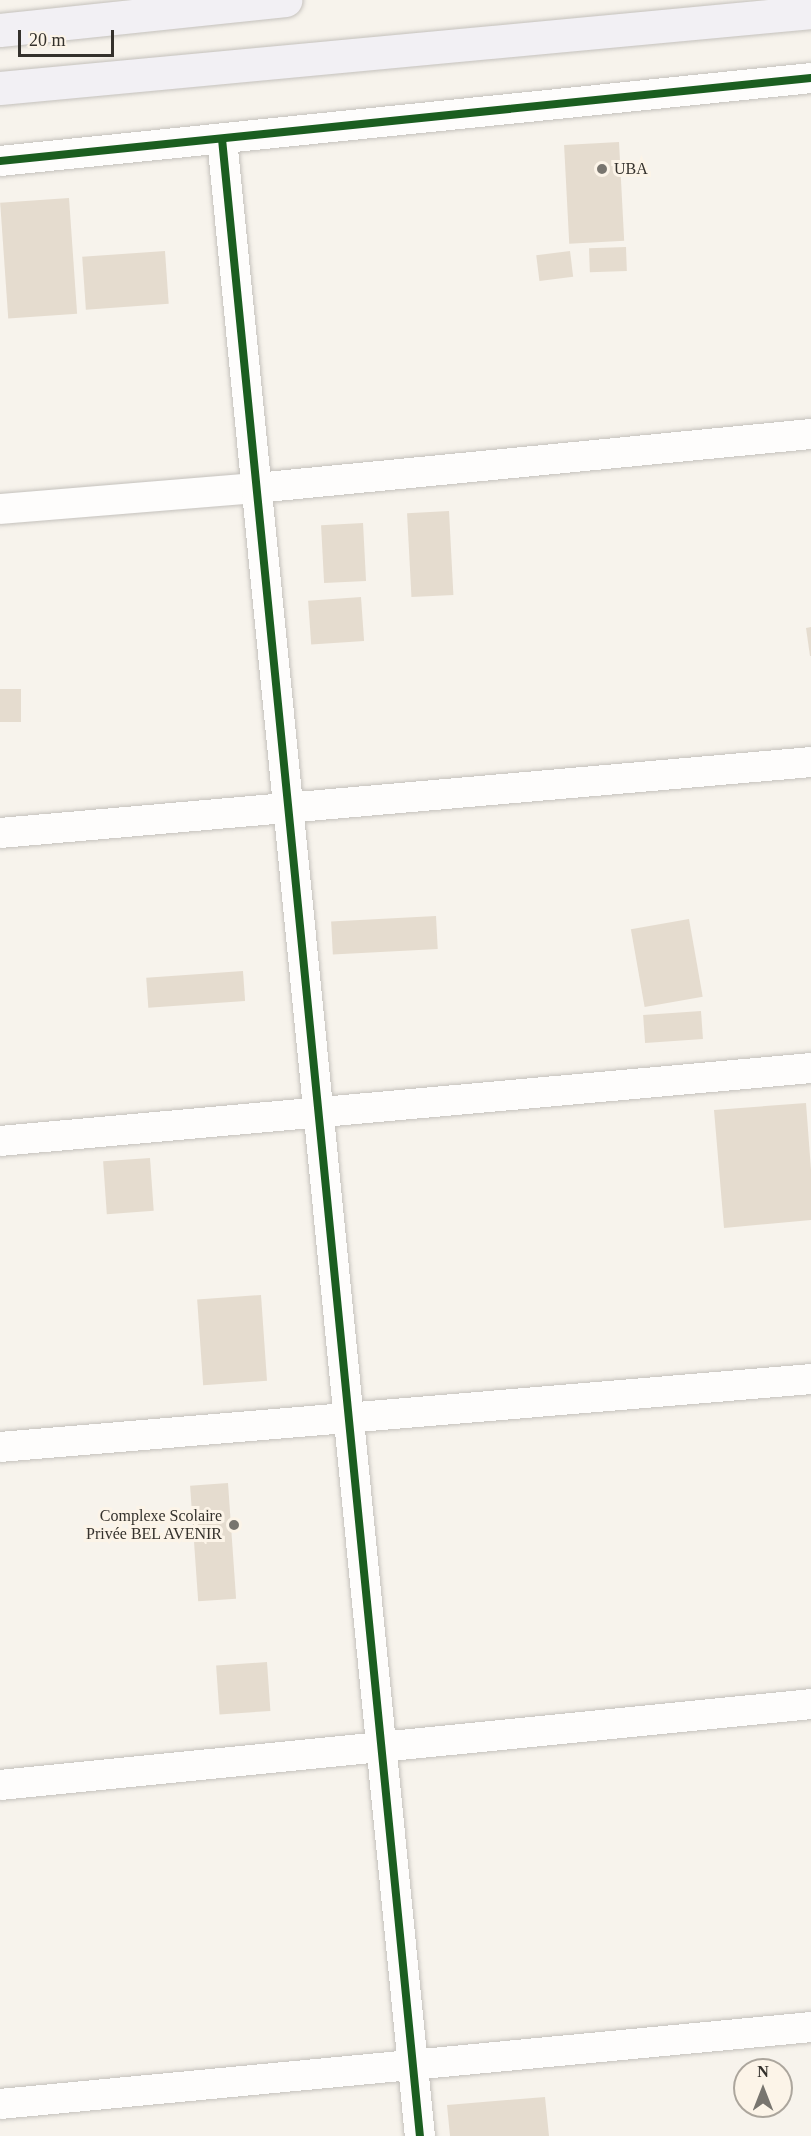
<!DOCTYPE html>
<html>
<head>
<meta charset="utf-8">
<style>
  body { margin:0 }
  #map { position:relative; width:811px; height:2136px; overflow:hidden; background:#f7f3ec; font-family:"Times New Roman",serif }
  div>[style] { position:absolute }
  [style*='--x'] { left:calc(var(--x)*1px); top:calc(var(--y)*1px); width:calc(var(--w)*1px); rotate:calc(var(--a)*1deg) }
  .building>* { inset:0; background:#e5dccf; transform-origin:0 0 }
  .roads { filter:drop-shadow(0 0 2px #c4c1bc) drop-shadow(0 0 2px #c4c1bc) }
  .minor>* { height:30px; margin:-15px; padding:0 15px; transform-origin:15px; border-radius:15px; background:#fefdfc }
  .trunk>* { height:33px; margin:-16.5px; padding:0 16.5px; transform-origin:16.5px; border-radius:16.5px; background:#f2f0f4 }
  .cycleway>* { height:8px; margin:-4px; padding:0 4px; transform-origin:4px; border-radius:4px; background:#1b5e20 }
  .dots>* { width:16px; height:16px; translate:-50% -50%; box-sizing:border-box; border:3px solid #fcf4e8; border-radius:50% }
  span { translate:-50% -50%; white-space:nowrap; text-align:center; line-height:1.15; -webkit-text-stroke:6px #fcf4e8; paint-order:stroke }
  .poi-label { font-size:16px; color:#34312c }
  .left { translate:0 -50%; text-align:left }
  .right { translate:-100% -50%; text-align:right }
  .north { position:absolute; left:733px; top:2058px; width:60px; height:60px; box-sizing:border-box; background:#fcf4e8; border:2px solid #aca69d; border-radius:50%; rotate:0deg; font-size:16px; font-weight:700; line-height:24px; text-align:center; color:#34312c }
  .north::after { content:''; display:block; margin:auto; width:21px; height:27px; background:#78756f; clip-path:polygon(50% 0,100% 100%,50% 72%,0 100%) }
  .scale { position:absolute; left:18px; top:30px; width:96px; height:27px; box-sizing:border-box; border:3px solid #34312c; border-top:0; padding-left:8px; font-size:18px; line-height:21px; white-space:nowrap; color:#34312c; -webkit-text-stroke:4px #fcf4e8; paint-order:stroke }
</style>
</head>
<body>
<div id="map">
  <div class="building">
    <i style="left:619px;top:142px;width:99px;height:55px;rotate:87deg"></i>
    <i style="left:69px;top:198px;width:116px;height:69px;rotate:86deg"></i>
    <i style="left:626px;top:247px;width:24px;height:37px;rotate:88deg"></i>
    <i style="left:165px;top:251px;width:53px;height:83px;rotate:86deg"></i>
    <i style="left:570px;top:251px;width:26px;height:34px;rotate:83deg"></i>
    <i style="left:449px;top:511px;width:84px;height:42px;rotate:87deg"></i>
    <i style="left:363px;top:523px;width:58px;height:42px;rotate:87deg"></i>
    <i style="left:361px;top:597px;width:44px;height:53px;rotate:86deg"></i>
    <i style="clip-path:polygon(811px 627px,811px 656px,810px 656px,806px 628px)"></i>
    <i style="left:0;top:689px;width:21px;height:33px"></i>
    <i style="left:436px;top:916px;width:33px;height:105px;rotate:87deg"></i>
    <i style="left:689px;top:919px;width:79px;height:59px;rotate:80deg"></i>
    <i style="left:243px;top:971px;width:30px;height:97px;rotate:86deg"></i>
    <i style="left:701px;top:1011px;width:28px;height:58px;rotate:86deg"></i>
    <i style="clip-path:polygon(806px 1103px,811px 1170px,811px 1220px,724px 1228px,714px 1110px)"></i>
    <i style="left:150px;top:1158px;width:53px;height:47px;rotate:86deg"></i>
    <i style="left:261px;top:1295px;width:86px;height:64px;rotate:86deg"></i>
    <i style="left:228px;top:1483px;width:116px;height:38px;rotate:86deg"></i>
    <i style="left:267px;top:1662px;width:49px;height:51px;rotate:86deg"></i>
    <i style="clip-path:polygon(545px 2097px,549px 2136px,450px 2136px,447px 2105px)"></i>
  </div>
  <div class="roads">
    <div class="minor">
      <i style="--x:222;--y:139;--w:2007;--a:84.34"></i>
      <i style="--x:0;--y:161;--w:815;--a:-5.84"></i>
      <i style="--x:0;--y:509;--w:257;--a:-4.7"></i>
      <i style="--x:256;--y:488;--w:558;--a:-5.56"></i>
      <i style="--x:0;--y:833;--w:814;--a:-5"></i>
      <i style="--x:0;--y:1141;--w:814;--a:-5.14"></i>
      <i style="--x:0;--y:1447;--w:814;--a:-4.79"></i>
      <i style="--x:0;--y:1785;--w:815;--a:-5.7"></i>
      <i style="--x:0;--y:2104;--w:815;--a:-5.42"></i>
    </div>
    <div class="trunk">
      <i style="--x:0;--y:30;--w:287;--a:-6"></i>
      <i style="--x:0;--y:88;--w:815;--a:-5.35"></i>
    </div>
  </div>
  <div class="cycleway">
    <i style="--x:222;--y:139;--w:2007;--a:84.34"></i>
    <i style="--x:0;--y:161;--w:815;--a:-5.84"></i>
  </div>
  <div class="dots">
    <i style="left:602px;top:169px;background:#78756f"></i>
    <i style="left:234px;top:1525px;background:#78756f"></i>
  </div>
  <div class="poi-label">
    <span class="left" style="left:614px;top:169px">UBA</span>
    <span class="right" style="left:222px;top:1525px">Complexe Scolaire<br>Privée BEL AVENIR</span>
  </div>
  <div class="north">N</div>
  <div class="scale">20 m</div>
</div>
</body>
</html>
